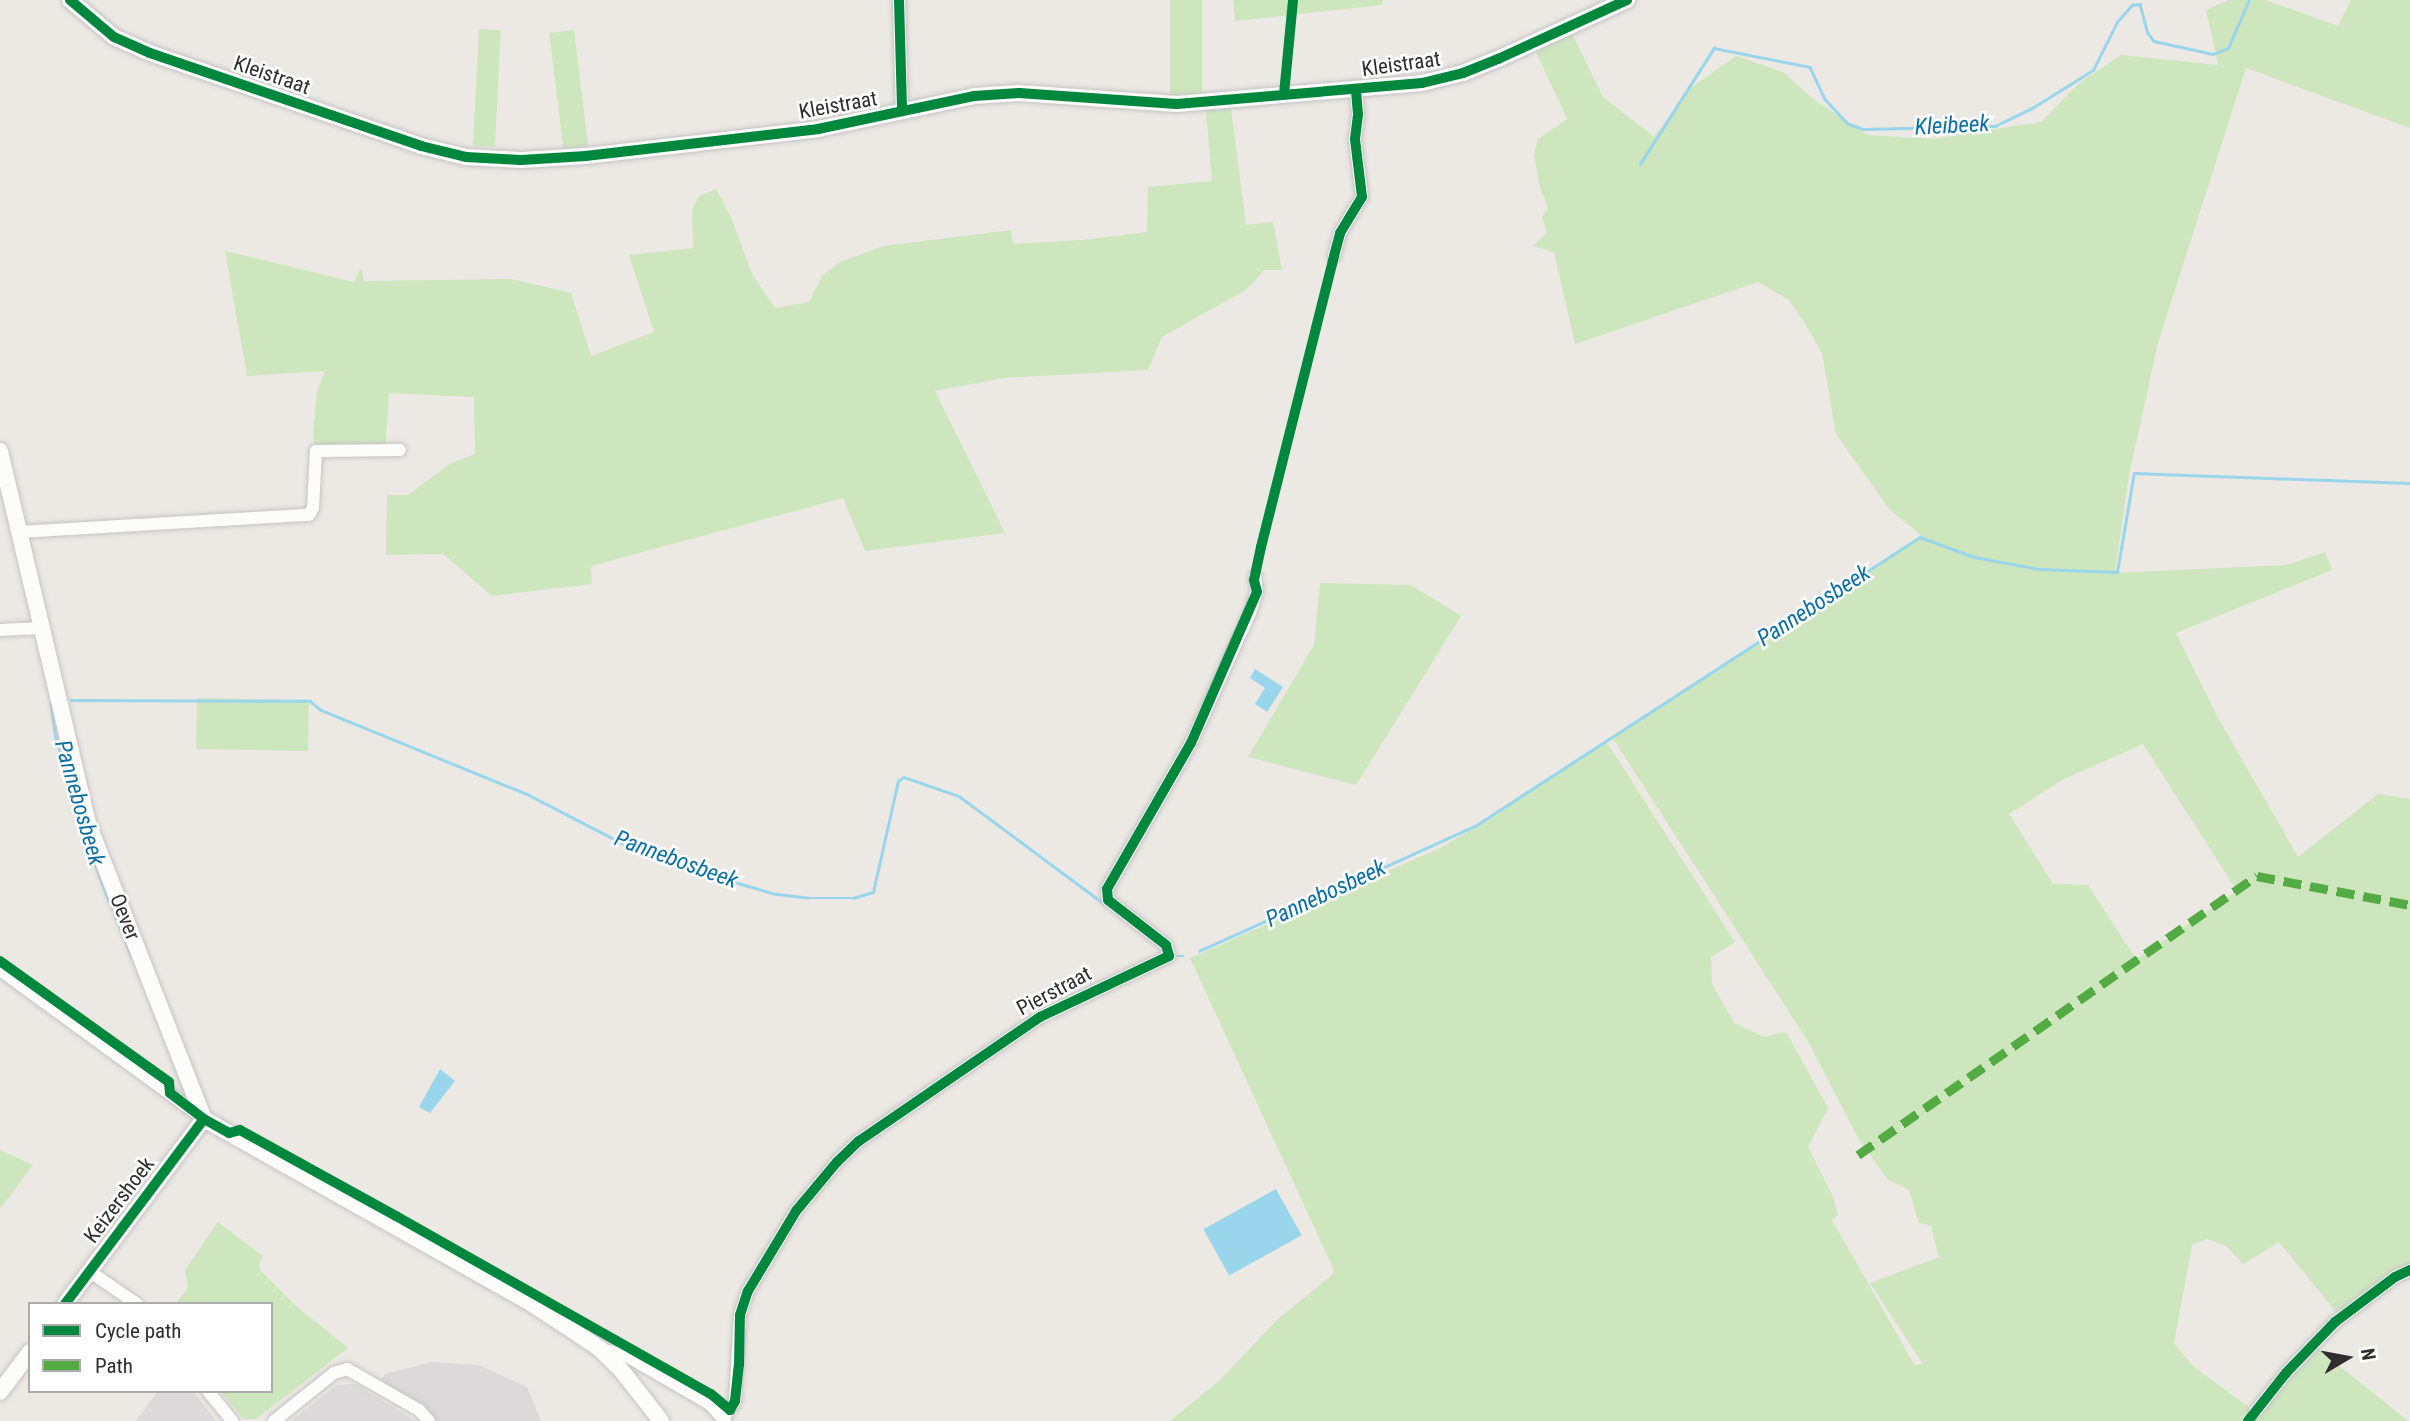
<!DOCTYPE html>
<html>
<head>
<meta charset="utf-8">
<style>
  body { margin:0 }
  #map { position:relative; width:2410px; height:1421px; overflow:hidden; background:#ece8e4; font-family:"Roboto Condensed",sans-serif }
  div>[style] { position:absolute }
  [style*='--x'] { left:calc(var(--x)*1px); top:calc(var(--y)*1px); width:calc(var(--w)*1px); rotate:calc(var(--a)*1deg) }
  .industrial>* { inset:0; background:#dcd9db }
  .green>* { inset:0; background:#cee6be; transform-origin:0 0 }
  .water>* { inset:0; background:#99d6ec; transform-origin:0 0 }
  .stream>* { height:2.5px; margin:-1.25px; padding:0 1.25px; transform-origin:1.25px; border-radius:1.25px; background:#99d6ec }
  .roads { filter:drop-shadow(0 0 2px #c5c4c5) drop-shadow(0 0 2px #c5c4c5) }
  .street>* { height:12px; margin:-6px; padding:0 6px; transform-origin:6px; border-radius:6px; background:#fcfcfb }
  .secondary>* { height:16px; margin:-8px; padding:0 8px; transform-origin:8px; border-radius:8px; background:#fcfcfb }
  .quiet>* { height:9px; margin-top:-4.5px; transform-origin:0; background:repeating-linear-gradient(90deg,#54ab44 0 18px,transparent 0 27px) }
  .cycleway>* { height:10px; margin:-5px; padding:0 5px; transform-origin:5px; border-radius:5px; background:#00873e }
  span { translate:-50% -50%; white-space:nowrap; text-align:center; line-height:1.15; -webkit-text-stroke:5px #fff; paint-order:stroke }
  .street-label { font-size:21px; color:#2e2e2e }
  .water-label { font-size:23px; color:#0d6fa3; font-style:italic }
  .legend { position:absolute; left:28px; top:1302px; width:245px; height:91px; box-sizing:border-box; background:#fff; border:2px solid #ababab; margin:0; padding:9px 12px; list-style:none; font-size:21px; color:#2e2e2e }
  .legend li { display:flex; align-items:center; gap:14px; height:35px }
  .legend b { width:35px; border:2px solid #ababab }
  .north { position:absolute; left:2312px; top:1323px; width:70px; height:70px; -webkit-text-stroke:5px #fff; paint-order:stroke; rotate:80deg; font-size:19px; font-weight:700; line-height:28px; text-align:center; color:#2e2e2e }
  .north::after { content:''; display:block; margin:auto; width:24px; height:32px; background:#2e2e2e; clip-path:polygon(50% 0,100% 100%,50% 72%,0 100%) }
</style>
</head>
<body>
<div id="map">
  <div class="industrial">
    <i style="clip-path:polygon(432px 1362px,478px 1365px,527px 1387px,541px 1421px,435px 1421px,419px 1403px,381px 1380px,385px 1374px)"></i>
    <i style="clip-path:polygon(355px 1384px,416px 1421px,291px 1421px,337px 1385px)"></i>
    <i style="clip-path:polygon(158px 1391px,193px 1391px,216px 1421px,136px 1421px)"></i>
  </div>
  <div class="green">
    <i style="left:1170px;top:0;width:32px;height:95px"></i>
    <i style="clip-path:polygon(1233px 0,1383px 0,1382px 5px,1235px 21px)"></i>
    <i style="clip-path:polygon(evenodd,2228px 0,2266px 0,2338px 26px,2351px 0,2410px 0,2410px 128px,2246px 68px,2158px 343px,2129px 475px,2115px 573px,2286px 565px,2325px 552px,2332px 570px,2176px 633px,2217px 716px,2298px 857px,2378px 794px,2410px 799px,2410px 1270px,2341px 1318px,2279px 1242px,2243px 1264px,2227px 1247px,2207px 1239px,2192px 1245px,2174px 1343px,2194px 1367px,2258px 1414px,2316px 1347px,2408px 1421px,1170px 1421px,1219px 1381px,1278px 1319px,1332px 1275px,1334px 1270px,1190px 958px,1438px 849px,1492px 818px,1606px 741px,1735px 942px,1711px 957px,1712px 984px,1734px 1023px,1764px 1037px,1786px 1032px,1828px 1108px,1808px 1147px,1833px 1197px,1838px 1215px,1832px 1220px,1915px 1366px,1922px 1363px,1870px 1283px,1939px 1257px,1931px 1226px,1919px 1223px,1909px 1190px,1888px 1180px,1858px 1138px,1809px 1043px,1612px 737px,1921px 535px,1890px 510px,1836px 434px,1822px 353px,1804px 322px,1789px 300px,1758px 282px,1575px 344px,1554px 252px,1533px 246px,1547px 233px,1542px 217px,1548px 208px,1539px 184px,1534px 155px,1538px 139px,1567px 119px,1535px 50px,1572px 34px,1603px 97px,1654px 137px,1691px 88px,1736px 56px,1783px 72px,1813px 99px,1868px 135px,1933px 139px,2041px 122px,2078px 84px,2121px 55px,2218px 65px,2206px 10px,2228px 0,2143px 744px,2237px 891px,2136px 959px,2088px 885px,2053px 884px,2009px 814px,2064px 779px,2143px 744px)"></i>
    <i style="left:479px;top:29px;width:22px;height:117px;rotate:3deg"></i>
    <i style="left:574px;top:30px;width:117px;height:25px;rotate:83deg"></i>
    <i style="clip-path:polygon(1231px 109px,1246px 225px,1273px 222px,1282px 270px,1264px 270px,1247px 289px,1162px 337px,1148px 370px,1003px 378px,935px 391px,1005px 533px,865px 551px,843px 498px,591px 566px,592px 584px,492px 596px,443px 554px,386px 555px,387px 495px,408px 495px,451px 463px,475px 454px,474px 397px,389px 393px,385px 451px,316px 451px,313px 435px,317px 392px,325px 371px,247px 376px,225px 251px,354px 282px,361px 268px,364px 281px,511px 279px,571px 293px,591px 356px,654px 332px,629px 255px,693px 248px,692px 210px,699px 196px,716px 189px,731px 217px,752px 274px,775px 308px,809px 302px,822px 276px,828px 271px,840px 262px,883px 246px,1011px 230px,1013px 244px,1082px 240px,1147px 232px,1148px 187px,1212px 181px,1206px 111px)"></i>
    <i style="clip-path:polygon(1320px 583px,1411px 585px,1461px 616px,1356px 785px,1248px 757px,1314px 645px)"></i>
    <i style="left:197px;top:698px;width:112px;height:51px;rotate:1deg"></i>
    <i style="clip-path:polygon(0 1150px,33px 1165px,0 1209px)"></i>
    <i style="clip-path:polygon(218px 1222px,263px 1256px,259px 1263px,260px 1270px,296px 1306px,348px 1348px,256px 1419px,243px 1419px,221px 1391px,271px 1391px,271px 1304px,175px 1304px,188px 1288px,185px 1270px)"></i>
  </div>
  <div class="water">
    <i style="clip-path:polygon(1255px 669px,1283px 687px,1267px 712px,1255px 704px,1265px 688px,1250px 678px)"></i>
    <i style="clip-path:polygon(440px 1069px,455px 1081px,430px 1113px,419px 1107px)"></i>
    <i style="left:1276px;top:1189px;width:53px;height:83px;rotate:61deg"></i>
  </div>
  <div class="stream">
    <i style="--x:1640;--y:164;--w:138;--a:-57.5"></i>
    <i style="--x:1714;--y:48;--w:98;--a:11.2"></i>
    <i style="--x:1810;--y:67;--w:35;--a:65"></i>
    <i style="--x:1825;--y:99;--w:33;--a:47"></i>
    <i style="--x:1847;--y:123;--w:17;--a:21"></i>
    <i style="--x:1863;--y:129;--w:132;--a:-1.3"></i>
    <i style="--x:1995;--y:126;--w:41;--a:-25.9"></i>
    <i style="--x:2032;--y:108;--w:72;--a:-31.9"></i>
    <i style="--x:2093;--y:70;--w:54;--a:-63.4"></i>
    <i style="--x:2117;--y:22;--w:23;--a:-49"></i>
    <i style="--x:2132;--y:5;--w:8;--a:-7"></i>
    <i style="--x:2140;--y:4;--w:30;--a:75"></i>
    <i style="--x:2148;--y:33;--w:10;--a:53"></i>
    <i style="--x:2154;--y:41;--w:60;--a:12.4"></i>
    <i style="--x:2213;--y:54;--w:16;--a:-22"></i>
    <i style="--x:2228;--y:48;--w:52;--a:-66.4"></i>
    <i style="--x:71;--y:700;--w:239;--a:0.2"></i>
    <i style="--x:310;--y:701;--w:14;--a:39"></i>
    <i style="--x:321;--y:710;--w:225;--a:22.2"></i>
    <i style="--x:529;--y:795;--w:111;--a:27.3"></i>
    <i style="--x:628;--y:846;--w:73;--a:15.9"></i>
    <i style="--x:698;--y:866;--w:47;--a:22.7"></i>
    <i style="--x:741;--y:884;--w:37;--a:16"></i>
    <i style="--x:777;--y:894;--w:31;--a:7"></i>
    <i style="--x:808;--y:898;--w:45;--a:0"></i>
    <i style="--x:853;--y:898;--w:21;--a:-17"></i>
    <i style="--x:873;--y:892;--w:114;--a:-77.3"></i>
    <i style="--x:898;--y:781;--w:7;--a:-34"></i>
    <i style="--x:904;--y:777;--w:58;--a:19.1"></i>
    <i style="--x:959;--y:796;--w:179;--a:36.6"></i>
    <i style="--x:51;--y:703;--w:34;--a:82"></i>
    <i style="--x:56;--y:737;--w:79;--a:73.9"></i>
    <i style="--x:86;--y:839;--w:66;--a:69.6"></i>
    <i style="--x:115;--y:915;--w:45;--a:68"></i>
    <i style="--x:1199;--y:951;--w:303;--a:-24.4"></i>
    <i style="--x:1475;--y:826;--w:531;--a:-33"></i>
    <i style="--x:1920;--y:537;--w:58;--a:20.3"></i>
    <i style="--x:1974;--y:557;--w:66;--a:10.5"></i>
    <i style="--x:2039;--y:569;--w:78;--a:2.2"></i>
    <i style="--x:2117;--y:572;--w:100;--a:-80.3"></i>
    <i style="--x:2134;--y:473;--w:276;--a:2.1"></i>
    <i style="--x:1177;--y:956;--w:6;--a:0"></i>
  </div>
  <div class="roads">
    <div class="street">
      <i style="--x:899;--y:0;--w:112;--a:88.5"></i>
      <i style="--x:1334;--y:256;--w:24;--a:-75"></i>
      <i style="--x:1340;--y:233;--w:42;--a:-58.6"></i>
      <i style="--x:1362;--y:197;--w:58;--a:-96.9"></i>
      <i style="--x:1355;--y:139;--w:25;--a:-83"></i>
      <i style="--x:1358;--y:114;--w:25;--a:-95"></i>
      <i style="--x:19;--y:532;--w:290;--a:-3.4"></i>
      <i style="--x:309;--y:515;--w:8;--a:-60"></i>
      <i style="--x:313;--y:508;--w:57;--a:-87"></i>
      <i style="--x:316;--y:451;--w:84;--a:-0.7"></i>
      <i style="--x:0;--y:630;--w:41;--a:-2.8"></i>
      <i style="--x:0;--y:970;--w:251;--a:36.1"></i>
      <i style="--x:89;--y:1271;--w:58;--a:34.5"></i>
      <i style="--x:600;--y:1349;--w:26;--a:13"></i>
      <i style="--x:625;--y:1355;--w:98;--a:30"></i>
      <i style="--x:710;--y:1404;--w:23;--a:49"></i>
      <i style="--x:208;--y:1391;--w:38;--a:51"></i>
      <i style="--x:2255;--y:1412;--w:50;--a:-51.5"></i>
      <i style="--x:2286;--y:1373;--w:71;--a:-46.1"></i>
      <i style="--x:2335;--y:1322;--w:75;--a:-36.9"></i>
      <i style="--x:2395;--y:1277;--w:17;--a:-25"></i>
      <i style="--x:724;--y:1417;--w:19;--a:-55"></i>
      <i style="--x:735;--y:1401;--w:86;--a:-86.7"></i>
      <i style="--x:740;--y:1315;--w:25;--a:-72"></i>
      <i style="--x:748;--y:1291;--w:93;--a:-59"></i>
      <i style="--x:796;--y:1211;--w:64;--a:-50.1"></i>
      <i style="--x:837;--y:1162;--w:30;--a:-44"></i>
      <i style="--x:859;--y:1141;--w:219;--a:-34.4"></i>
      <i style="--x:1040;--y:1017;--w:143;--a:-25.3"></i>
      <i style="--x:1169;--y:956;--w:11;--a:-105"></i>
      <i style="--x:1166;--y:945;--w:73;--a:-142.2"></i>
      <i style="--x:1108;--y:900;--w:11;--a:-95"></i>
      <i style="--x:1107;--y:889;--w:168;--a:-60.1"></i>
      <i style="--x:1191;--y:743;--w:143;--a:-65.6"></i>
      <i style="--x:1250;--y:613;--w:22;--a:-72"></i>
      <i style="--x:1257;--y:592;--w:16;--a:-97"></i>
      <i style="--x:274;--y:1421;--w:77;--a:-38.7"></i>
      <i style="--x:334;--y:1373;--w:14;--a:-17"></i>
      <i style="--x:347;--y:1369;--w:83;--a:29.7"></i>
      <i style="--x:419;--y:1410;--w:15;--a:48"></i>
    </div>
    <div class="secondary">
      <i style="--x:70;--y:0;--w:57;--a:40.1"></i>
      <i style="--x:114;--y:37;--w:39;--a:24"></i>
      <i style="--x:150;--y:53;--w:287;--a:18.9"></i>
      <i style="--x:421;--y:146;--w:46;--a:13.7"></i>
      <i style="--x:466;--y:157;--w:55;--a:3.1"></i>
      <i style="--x:521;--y:160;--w:65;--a:-3.5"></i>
      <i style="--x:586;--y:156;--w:234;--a:-6.6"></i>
      <i style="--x:818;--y:129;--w:159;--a:-11.9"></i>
      <i style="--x:974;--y:96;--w:45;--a:-3.8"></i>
      <i style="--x:1019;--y:93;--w:158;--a:4"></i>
      <i style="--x:1177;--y:104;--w:246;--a:-4.9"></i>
      <i style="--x:1422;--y:83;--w:42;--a:-13.7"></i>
      <i style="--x:1463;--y:73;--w:38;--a:-22"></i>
      <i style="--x:1498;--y:59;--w:142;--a:-24.6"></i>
      <i style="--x:0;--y:451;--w:382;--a:76.7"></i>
      <i style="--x:88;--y:823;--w:318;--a:68.6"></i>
      <i style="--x:204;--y:1119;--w:377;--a:29.4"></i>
      <i style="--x:532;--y:1304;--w:51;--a:33.1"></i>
      <i style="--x:575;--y:1332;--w:30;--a:34"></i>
      <i style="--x:600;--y:1349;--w:31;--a:45"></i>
      <i style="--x:622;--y:1371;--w:63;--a:52"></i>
      <i style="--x:65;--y:1304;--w:231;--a:-53.1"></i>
      <i style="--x:0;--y:1392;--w:50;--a:-53.1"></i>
    </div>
  </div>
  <div class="quiet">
    <i style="--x:1858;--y:1155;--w:487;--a:-35"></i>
    <i style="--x:2257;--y:876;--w:156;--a:10.7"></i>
  </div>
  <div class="cycleway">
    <i style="--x:70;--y:0;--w:57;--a:40.1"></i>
    <i style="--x:114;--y:37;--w:39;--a:24"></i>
    <i style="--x:150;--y:53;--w:287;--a:18.9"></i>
    <i style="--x:421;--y:146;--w:46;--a:13.7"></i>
    <i style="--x:466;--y:157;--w:55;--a:3.1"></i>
    <i style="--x:521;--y:160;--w:65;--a:-3.5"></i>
    <i style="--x:586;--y:156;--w:234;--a:-6.6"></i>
    <i style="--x:818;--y:129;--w:159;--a:-11.9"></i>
    <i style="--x:974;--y:96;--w:45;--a:-3.8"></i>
    <i style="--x:1019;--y:93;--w:158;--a:4"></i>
    <i style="--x:1177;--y:104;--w:246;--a:-4.9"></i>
    <i style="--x:1422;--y:83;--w:42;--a:-13.7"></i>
    <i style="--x:1463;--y:73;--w:38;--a:-22"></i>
    <i style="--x:1498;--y:59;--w:142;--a:-24.6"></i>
    <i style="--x:899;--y:0;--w:106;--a:88.4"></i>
    <i style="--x:1284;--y:94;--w:94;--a:-84.5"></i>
    <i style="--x:0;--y:961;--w:208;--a:35.6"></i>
    <i style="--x:169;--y:1082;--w:11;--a:85"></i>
    <i style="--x:170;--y:1093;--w:43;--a:37.4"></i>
    <i style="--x:204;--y:1119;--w:29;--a:29"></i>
    <i style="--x:229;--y:1133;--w:11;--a:-15"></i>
    <i style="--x:240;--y:1130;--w:178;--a:28.9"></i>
    <i style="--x:396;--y:1216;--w:362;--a:29.5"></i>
    <i style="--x:711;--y:1394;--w:25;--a:40"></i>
    <i style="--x:730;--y:1410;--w:10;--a:-61"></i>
    <i style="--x:735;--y:1401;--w:36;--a:-84"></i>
    <i style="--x:739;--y:1365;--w:50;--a:-88.9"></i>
    <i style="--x:740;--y:1315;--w:25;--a:-72"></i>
    <i style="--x:748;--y:1291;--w:93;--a:-59"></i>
    <i style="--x:796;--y:1211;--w:64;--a:-50.1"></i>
    <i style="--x:837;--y:1162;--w:30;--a:-44"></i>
    <i style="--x:859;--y:1141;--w:219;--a:-34.4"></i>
    <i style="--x:1040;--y:1017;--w:143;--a:-25.3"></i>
    <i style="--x:1169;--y:956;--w:11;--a:-105"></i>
    <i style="--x:1166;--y:945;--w:73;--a:-142.2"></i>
    <i style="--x:1108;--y:900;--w:11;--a:-95"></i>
    <i style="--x:1107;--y:889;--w:168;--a:-60.1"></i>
    <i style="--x:1191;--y:743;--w:165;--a:-66.4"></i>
    <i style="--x:1257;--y:592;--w:12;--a:-104"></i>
    <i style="--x:1254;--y:580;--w:34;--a:-78"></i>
    <i style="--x:1261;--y:547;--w:300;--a:-75.9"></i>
    <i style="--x:1334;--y:256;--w:24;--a:-75"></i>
    <i style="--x:1340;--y:233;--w:42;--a:-58.6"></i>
    <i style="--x:1362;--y:197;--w:58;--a:-96.9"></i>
    <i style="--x:1355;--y:139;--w:25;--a:-83"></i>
    <i style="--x:1358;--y:114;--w:25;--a:-95"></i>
    <i style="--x:65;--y:1304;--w:231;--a:-53.1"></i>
    <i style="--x:2248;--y:1421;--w:61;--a:-51.6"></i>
    <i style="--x:2286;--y:1373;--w:71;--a:-46.1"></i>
    <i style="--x:2335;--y:1322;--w:75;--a:-36.9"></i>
    <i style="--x:2395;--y:1277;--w:17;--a:-25"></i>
  </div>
  <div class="street-label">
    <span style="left:1401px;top:64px;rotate:-8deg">Kleistraat</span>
    <span style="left:272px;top:75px;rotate:19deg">Kleistraat</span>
    <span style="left:838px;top:105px;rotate:-10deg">Kleistraat</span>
    <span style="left:125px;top:917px;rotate:68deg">Oever</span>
    <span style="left:1054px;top:991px;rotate:-28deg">Pierstraat</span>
    <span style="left:119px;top:1200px;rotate:-53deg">Keizershoek</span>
  </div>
  <div class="water-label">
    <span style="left:1952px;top:126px;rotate:-3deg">Kleibeek</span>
    <span style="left:1814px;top:606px;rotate:-33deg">Pannebosbeek</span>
    <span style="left:79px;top:803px;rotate:74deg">Pannebosbeek</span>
    <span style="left:676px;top:860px;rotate:20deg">Pannebosbeek</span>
    <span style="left:1326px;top:894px;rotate:-25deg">Pannebosbeek</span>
  </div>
  <ul class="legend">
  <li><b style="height:9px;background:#00873e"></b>Cycle path</li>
  <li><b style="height:9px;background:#54ab44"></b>Path</li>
  </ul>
  <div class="north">N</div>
</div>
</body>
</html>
